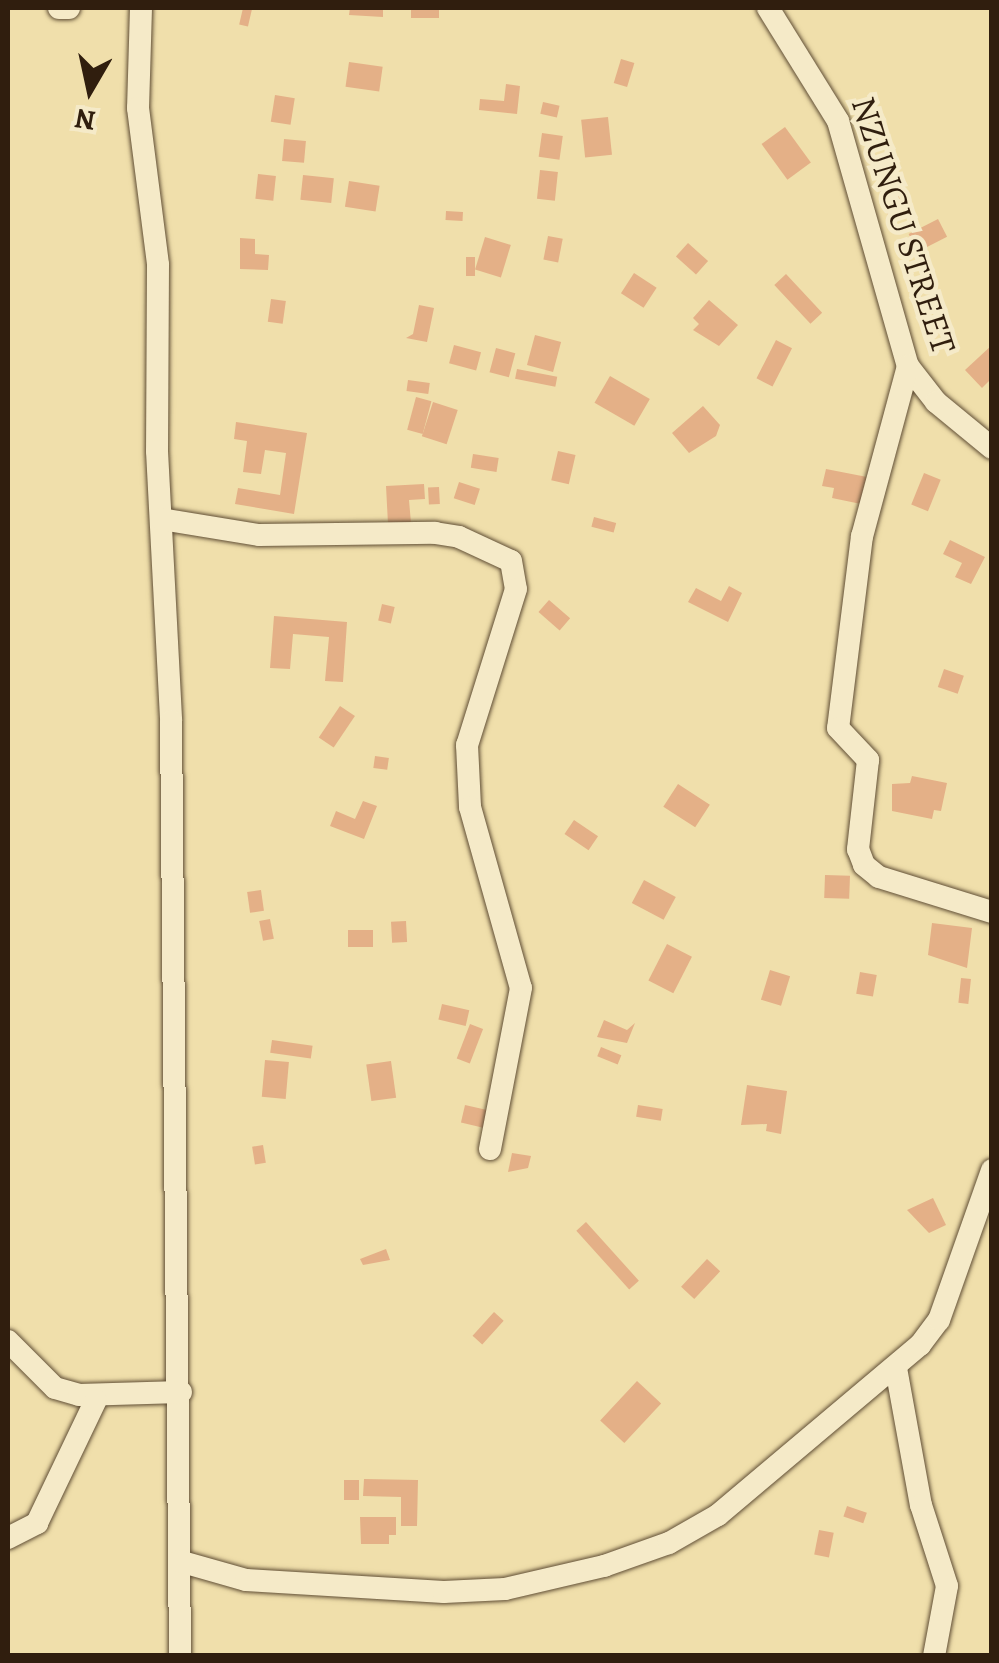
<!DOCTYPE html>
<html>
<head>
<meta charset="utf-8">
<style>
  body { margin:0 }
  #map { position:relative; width:999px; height:1663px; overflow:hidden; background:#f0dfab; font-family:Alegreya,serif }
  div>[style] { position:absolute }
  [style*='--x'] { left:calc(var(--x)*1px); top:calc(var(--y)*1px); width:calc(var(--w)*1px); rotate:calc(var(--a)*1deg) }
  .building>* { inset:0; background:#e4b087; transform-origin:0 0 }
  .roads { filter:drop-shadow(0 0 2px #604e35) drop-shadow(0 0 2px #604e35) }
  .street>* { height:22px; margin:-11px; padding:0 11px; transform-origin:11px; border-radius:11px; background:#f5eac8 }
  span { translate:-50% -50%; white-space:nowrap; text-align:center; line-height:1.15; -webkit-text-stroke:9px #f5eac8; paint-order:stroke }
  .street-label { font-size:35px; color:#301e0e }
  .frame { position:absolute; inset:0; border:10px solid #301e0e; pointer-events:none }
  .north { position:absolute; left:40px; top:40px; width:100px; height:100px; -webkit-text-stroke:8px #f5eac8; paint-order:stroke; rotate:189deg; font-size:28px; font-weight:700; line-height:40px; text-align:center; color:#301e0e }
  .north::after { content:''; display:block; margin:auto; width:35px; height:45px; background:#301e0e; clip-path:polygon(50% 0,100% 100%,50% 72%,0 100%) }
</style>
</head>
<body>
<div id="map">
  <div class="building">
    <i style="left:243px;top:8px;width:9px;height:17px;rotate:13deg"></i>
    <i style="clip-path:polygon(350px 8px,383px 8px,383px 17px,349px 15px)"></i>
    <i style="left:411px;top:8px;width:28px;height:10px"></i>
    <i style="left:621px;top:59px;width:14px;height:25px;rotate:17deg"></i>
    <i style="left:349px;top:62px;width:34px;height:25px;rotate:8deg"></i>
    <i style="clip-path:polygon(506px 84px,520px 86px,517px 114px,479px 110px,480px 99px,504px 101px)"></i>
    <i style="left:275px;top:95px;width:20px;height:27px;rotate:9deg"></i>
    <i style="left:543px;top:102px;width:17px;height:12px;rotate:13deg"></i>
    <i style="left:608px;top:117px;width:38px;height:27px;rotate:84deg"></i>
    <i style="left:785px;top:127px;width:44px;height:29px;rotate:54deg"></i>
    <i style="left:542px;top:133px;width:21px;height:24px;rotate:8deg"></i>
    <i style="left:284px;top:139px;width:22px;height:22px;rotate:5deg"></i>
    <i style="left:540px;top:170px;width:18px;height:29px;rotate:6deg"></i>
    <i style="left:258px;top:174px;width:18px;height:25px;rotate:6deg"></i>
    <i style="left:303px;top:175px;width:31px;height:25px;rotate:6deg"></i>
    <i style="left:349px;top:181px;width:31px;height:26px;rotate:9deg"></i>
    <i style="left:895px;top:185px;width:26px;height:16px;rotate:72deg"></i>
    <i style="left:446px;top:211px;width:17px;height:9px;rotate:3deg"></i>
    <i style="left:938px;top:219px;width:20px;height:33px;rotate:63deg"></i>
    <i style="left:548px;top:236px;width:15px;height:24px;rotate:11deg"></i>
    <i style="left:485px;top:237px;width:27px;height:34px;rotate:17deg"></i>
    <i style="clip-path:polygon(240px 238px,255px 239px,255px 254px,269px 255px,268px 270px,240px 269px)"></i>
    <i style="left:688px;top:243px;width:27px;height:18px;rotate:42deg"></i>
    <i style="left:466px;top:257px;width:9px;height:19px"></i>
    <i style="left:634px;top:273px;width:27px;height:24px;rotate:33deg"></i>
    <i style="left:786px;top:274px;width:53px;height:16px;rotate:47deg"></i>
    <i style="left:271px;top:299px;width:15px;height:23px;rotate:8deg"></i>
    <i style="clip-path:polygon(709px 300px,738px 325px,719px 346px,693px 330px,699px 324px,693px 318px)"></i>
    <i style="clip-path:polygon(419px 305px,434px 308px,427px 342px,406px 338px,413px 334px)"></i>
    <i style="left:535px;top:335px;width:27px;height:31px;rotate:15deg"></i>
    <i style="left:776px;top:340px;width:18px;height:43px;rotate:27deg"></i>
    <i style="left:454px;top:345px;width:28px;height:19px;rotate:15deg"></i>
    <i style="clip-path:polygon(992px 345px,992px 378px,982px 388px,965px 370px)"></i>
    <i style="left:496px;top:348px;width:20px;height:25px;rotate:15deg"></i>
    <i style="left:517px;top:369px;width:41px;height:10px;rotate:11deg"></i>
    <i style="left:610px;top:376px;width:46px;height:31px;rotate:30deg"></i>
    <i style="left:408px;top:380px;width:22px;height:11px;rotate:8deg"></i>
    <i style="left:416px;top:397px;width:16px;height:34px;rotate:15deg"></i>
    <i style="left:433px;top:402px;width:26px;height:36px;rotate:18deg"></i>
    <i style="clip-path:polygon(703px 406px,720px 425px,716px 436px,689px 453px,672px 433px)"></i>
    <i style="clip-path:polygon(236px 422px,307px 433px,294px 514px,235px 504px,238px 488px,280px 495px,286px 453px,265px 450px,261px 474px,243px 472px,247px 441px,234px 439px)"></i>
    <i style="left:558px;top:451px;width:18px;height:30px;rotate:13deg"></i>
    <i style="left:473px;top:454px;width:26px;height:14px;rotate:9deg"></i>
    <i style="clip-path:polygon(826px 469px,867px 477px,861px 504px,832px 498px,834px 488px,822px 486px)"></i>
    <i style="left:924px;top:473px;width:18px;height:34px;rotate:22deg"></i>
    <i style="left:459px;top:482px;width:22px;height:17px;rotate:18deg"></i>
    <i style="clip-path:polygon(424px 484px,425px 499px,409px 500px,411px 523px,388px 524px,386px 486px)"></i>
    <i style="left:439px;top:487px;width:17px;height:11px;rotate:87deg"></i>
    <i style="left:594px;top:517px;width:23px;height:10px;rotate:15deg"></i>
    <i style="clip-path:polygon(950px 540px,985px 557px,971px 584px,955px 577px,962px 563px,943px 554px)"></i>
    <i style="clip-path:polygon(729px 586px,742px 593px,728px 622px,688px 602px,696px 588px,721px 601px)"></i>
    <i style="left:549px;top:600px;width:28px;height:16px;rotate:41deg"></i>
    <i style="left:382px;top:604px;width:13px;height:17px;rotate:13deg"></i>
    <i style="clip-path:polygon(274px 616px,347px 622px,343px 682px,325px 681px,329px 637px,293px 634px,290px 669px,270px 668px)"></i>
    <i style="left:944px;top:669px;width:21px;height:19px;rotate:19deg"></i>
    <i style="left:340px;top:706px;width:18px;height:38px;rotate:34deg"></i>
    <i style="left:375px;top:756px;width:14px;height:12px;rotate:8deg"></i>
    <i style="clip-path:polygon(912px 776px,947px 783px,941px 811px,934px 810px,932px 819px,892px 811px,892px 784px,910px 783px)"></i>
    <i style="left:678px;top:784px;width:38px;height:27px;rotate:33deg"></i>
    <i style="clip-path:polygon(363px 801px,377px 806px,364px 839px,330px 826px,336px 811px,355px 819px)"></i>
    <i style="left:574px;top:820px;width:29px;height:17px;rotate:34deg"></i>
    <i style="left:825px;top:875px;width:25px;height:23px;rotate:2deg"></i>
    <i style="left:644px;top:880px;width:36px;height:26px;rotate:28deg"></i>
    <i style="left:261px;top:890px;width:21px;height:14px;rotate:82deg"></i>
    <i style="left:270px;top:919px;width:20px;height:11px;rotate:79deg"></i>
    <i style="left:406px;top:921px;width:21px;height:15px;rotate:87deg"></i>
    <i style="clip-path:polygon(932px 923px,972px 928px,967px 968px,928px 955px)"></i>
    <i style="left:348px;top:930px;width:25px;height:17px"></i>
    <i style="left:667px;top:944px;width:28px;height:41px;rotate:27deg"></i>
    <i style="left:770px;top:970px;width:21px;height:31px;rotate:17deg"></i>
    <i style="left:860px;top:972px;width:17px;height:22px;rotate:10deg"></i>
    <i style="left:961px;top:978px;width:10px;height:25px;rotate:6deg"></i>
    <i style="left:442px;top:1004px;width:28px;height:16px;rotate:13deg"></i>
    <i style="clip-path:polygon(604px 1020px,627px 1030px,635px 1023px,627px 1043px,597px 1037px)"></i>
    <i style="left:470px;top:1024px;width:14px;height:37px;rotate:21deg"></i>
    <i style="left:272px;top:1040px;width:41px;height:13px;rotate:8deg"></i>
    <i style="left:601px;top:1047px;width:22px;height:10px;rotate:22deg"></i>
    <i style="left:265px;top:1060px;width:24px;height:37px;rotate:5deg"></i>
    <i style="left:391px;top:1061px;width:37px;height:25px;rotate:82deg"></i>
    <i style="clip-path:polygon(747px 1085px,787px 1091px,781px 1134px,766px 1131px,767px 1124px,741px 1125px)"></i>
    <i style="left:465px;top:1105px;width:26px;height:18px;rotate:13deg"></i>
    <i style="left:638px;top:1105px;width:25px;height:12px;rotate:9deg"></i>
    <i style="left:263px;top:1145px;width:18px;height:11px;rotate:81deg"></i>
    <i style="clip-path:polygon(512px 1153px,531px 1156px,528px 1168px,508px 1172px)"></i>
    <i style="clip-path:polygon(933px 1198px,946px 1225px,929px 1233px,907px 1210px)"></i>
    <i style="left:586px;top:1222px;width:79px;height:13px;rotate:48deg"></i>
    <i style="clip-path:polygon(386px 1249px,390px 1260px,363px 1265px,360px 1259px)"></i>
    <i style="left:707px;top:1259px;width:18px;height:38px;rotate:43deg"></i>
    <i style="left:494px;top:1312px;width:13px;height:32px;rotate:42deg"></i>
    <i style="left:637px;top:1381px;width:33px;height:54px;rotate:43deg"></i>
    <i style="clip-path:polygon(364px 1479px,418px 1480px,417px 1526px,401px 1526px,401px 1497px,363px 1496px)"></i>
    <i style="left:344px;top:1480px;width:15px;height:20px"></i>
    <i style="left:847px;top:1506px;width:21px;height:11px;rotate:19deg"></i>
    <i style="clip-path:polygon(360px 1517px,396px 1517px,396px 1535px,389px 1535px,389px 1544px,361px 1544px)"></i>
    <i style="left:819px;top:1530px;width:15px;height:25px;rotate:11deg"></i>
  </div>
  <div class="roads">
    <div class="street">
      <i style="--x:59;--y:8;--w:10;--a:0"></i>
      <i style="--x:141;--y:8;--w:100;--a:91.7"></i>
      <i style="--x:138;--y:108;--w:158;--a:82.7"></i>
      <i style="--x:158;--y:265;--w:186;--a:90.3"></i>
      <i style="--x:157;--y:451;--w:270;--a:87"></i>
      <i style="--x:171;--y:721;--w:935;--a:89.45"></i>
      <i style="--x:768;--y:8;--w:133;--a:58.2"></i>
      <i style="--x:838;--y:121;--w:255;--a:74.1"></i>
      <i style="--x:908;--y:366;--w:46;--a:52.1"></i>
      <i style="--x:936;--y:402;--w:72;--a:39.4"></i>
      <i style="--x:908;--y:366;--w:176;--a:105.1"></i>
      <i style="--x:862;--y:536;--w:193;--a:97.1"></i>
      <i style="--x:838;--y:728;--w:44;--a:46.8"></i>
      <i style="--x:868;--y:760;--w:90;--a:96.4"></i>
      <i style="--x:858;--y:849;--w:17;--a:69"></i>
      <i style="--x:864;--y:865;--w:19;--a:39"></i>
      <i style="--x:879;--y:877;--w:118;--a:17.2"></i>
      <i style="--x:161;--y:519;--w:99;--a:9.3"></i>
      <i style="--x:259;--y:535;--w:176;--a:-0.7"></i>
      <i style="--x:435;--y:533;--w:24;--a:9"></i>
      <i style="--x:459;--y:537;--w:57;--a:24.8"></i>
      <i style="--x:511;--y:561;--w:28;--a:80"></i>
      <i style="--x:516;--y:589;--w:164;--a:107.4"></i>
      <i style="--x:467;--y:745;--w:62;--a:87.2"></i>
      <i style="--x:470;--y:807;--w:188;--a:74.3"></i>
      <i style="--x:521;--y:988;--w:164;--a:100.9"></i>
      <i style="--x:8;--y:1341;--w:66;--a:45"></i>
      <i style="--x:55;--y:1388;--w:25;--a:16"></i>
      <i style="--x:79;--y:1395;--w:102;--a:-1.7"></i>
      <i style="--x:896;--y:1368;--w:139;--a:79.7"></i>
      <i style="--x:921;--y:1505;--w:85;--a:72.2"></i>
      <i style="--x:947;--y:1586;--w:71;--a:100.5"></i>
      <i style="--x:8;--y:1538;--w:33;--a:-27"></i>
      <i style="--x:37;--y:1523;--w:136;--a:-64.4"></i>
      <i style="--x:179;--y:1561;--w:70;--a:15.8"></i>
      <i style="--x:246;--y:1580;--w:198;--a:3.5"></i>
      <i style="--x:444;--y:1592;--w:61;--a:-2.8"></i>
      <i style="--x:505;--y:1589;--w:102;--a:-13.1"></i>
      <i style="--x:604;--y:1566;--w:69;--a:-19.5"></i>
      <i style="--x:669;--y:1543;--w:56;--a:-29.7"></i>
      <i style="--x:718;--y:1515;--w:264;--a:-40.1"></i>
      <i style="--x:920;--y:1345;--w:31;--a:-53"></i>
      <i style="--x:939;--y:1320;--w:159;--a:-70.5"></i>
    </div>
  </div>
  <div class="street-label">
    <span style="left:904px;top:225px;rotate:72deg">NZUNGU STREET</span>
  </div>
  <div class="frame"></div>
  <div class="north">N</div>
</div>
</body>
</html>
